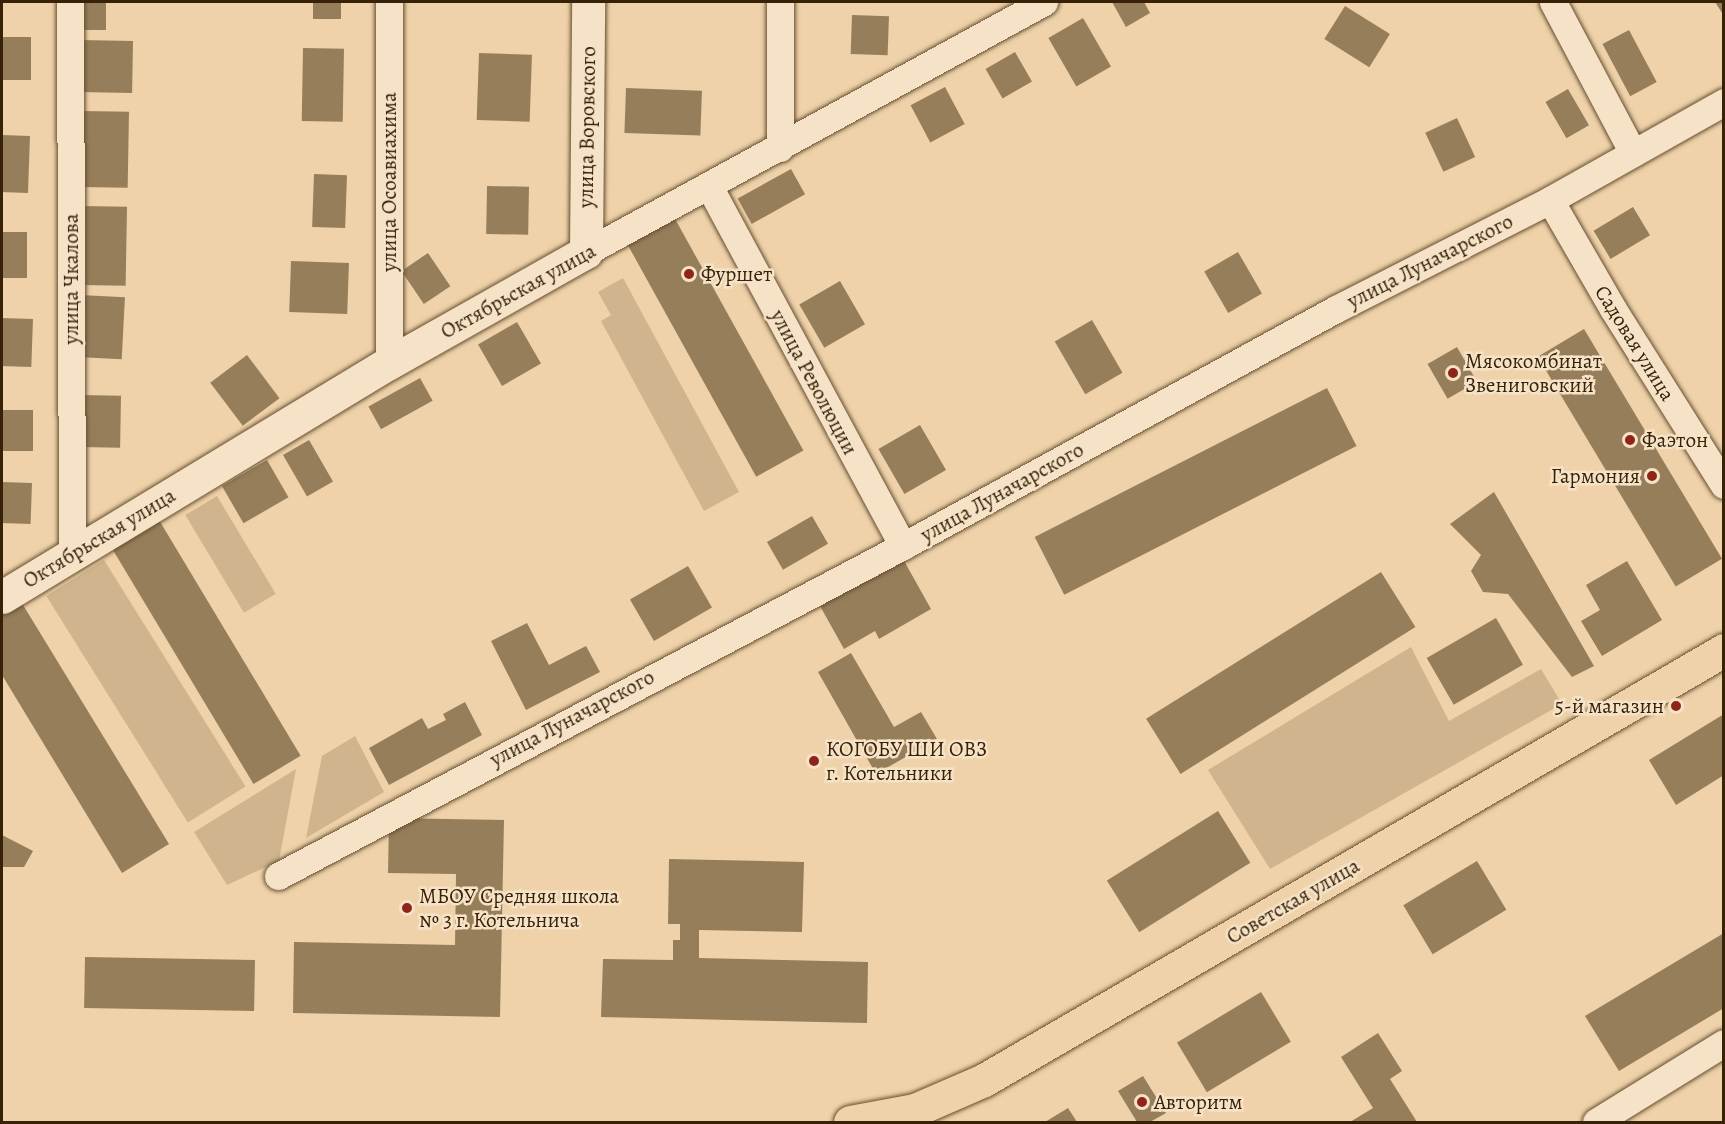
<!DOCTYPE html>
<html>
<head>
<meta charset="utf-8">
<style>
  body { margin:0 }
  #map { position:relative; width:1725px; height:1124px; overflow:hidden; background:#efd2a9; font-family:Alegreya,serif }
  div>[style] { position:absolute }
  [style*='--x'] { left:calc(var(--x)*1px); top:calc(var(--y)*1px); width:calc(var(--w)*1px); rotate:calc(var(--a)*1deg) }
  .green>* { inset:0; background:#d0b48d; transform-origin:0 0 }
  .building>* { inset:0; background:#977e5b; transform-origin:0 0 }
  .roads { filter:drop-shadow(0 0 2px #654e30) drop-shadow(0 0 2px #654e30) }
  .street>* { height:27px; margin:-13.5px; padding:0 13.5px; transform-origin:13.5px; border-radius:13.5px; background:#f5e2c7 }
  .secondary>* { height:33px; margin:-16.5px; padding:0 16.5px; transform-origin:16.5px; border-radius:16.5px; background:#f5e2c7 }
  .primary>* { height:33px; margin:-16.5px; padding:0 16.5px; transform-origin:16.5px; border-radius:16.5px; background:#efd2a9 }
  .dots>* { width:16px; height:16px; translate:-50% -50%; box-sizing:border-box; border:3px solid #f5e2c7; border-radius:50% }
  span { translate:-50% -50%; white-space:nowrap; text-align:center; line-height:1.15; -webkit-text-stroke:5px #f5e2c7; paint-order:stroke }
  .street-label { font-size:21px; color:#372207 }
  .poi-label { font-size:21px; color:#372207 }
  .left { translate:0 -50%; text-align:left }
  .right { translate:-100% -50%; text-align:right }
  .frame { position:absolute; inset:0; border:3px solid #372207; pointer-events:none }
</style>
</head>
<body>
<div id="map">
  <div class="green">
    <i style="clip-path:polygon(623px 278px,739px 492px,704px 511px,601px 321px,611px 315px,598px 292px)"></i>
    <i style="left:217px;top:496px;width:114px;height:37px;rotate:59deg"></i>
    <i style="left:104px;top:560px;width:267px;height:68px;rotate:58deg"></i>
    <i style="clip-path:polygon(1411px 647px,1449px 721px,1541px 669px,1562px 704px,1270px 869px,1208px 770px)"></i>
    <i style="clip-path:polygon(355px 736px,384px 792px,306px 838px,322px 756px)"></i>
    <i style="clip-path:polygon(296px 769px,279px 861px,227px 885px,194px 832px)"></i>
  </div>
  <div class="building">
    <i style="left:81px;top:2px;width:25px;height:28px"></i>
    <i style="left:313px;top:2px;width:28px;height:17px"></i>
    <i style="clip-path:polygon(1112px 2px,1144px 2px,1150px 13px,1126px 27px)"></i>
    <i style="clip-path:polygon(1715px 2px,1724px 2px,1724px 16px)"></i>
    <i style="left:1345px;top:6px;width:53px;height:39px;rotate:32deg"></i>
    <i style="left:852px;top:15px;width:37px;height:39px;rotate:2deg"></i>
    <i style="left:1083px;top:18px;width:56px;height:40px;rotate:60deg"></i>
    <i style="left:1629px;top:30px;width:59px;height:30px;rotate:62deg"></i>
    <i style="left:2px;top:37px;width:29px;height:43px"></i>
    <i style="left:80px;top:40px;width:53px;height:52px;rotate:1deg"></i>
    <i style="left:303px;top:48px;width:41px;height:73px;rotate:1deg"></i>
    <i style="left:1015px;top:52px;width:34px;height:34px;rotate:60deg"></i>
    <i style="left:479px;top:53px;width:53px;height:67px;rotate:2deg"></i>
    <i style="left:945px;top:87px;width:42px;height:39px;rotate:62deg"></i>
    <i style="left:626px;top:88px;width:76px;height:45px;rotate:2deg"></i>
    <i style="left:1568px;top:89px;width:42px;height:26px;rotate:60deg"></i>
    <i style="left:82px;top:111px;width:47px;height:76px;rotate:1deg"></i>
    <i style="left:1457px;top:118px;width:43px;height:35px;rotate:65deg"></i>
    <i style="left:2px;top:135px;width:28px;height:57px;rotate:2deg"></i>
    <i style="left:791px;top:169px;width:29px;height:61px;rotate:61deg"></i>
    <i style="left:314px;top:174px;width:33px;height:53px;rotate:2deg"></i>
    <i style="left:487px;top:186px;width:42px;height:48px;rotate:1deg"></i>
    <i style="left:81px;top:206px;width:46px;height:79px;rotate:1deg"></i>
    <i style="left:1633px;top:207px;width:33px;height:46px;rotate:59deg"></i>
    <i style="left:674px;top:217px;width:267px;height:54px;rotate:61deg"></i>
    <i style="left:2px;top:232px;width:25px;height:46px"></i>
    <i style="left:1238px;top:252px;width:48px;height:39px;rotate:60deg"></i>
    <i style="left:428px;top:253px;width:40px;height:32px;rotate:56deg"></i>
    <i style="left:291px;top:261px;width:58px;height:51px;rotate:2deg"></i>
    <i style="left:840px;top:281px;width:50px;height:47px;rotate:60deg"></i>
    <i style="left:80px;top:295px;width:45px;height:62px;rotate:3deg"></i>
    <i style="left:2px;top:318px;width:31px;height:48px;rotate:2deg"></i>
    <i style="left:1092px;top:320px;width:61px;height:43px;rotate:60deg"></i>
    <i style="left:517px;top:322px;width:48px;height:45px;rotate:60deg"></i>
    <i style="left:1584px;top:329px;width:268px;height:54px;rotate:59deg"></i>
    <i style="left:1457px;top:347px;width:40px;height:34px;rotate:60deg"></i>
    <i style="left:247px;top:355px;width:54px;height:46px;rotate:53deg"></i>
    <i style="left:420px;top:378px;width:26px;height:59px;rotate:61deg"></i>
    <i style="left:1327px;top:388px;width:65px;height:328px;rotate:63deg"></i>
    <i style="left:80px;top:395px;width:41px;height:52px;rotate:1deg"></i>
    <i style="left:2px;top:410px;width:31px;height:41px"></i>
    <i style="left:920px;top:425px;width:52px;height:48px;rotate:60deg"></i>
    <i style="left:309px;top:440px;width:48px;height:30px;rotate:60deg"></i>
    <i style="left:267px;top:460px;width:43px;height:52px;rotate:60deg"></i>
    <i style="left:2px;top:482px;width:30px;height:41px;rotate:2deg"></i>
    <i style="clip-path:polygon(1494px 492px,1594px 666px,1572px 677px,1508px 594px,1483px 592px,1471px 571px,1481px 555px,1450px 524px)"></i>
    <i style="left:812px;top:516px;width:32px;height:52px;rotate:60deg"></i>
    <i style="left:159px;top:520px;width:275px;height:55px;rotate:59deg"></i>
    <i style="clip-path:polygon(903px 559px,931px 609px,879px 639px,875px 631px,844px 649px,820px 606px)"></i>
    <i style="clip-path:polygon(1627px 561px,1662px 620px,1602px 656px,1581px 621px,1600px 610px,1586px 585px)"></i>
    <i style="left:688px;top:566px;width:48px;height:67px;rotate:60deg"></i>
    <i style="left:1381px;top:572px;width:65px;height:277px;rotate:58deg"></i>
    <i style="clip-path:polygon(20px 600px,169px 844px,122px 873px,2px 675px,2px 612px)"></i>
    <i style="left:1496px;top:618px;width:54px;height:80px;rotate:60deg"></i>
    <i style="clip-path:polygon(527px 623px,549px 665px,586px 646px,600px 672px,526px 710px,491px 641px)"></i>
    <i style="clip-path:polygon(851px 653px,894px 727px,921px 712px,937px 739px,876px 774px,818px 672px)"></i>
    <i style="clip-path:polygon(465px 702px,482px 735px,389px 785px,369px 748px,422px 718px,428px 729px,446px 720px,443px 714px)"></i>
    <i style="clip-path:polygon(1724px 714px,1724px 775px,1676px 805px,1649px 760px)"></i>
    <i style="left:1218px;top:811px;width:61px;height:131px;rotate:58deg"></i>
    <i style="clip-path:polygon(389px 818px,504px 820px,500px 1017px,293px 1013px,294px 942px,455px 945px,456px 874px,388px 873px)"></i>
    <i style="clip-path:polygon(2px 835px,33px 851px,24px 867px,2px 867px)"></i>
    <i style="clip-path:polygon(669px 859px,804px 862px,802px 932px,699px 930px,699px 958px,868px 962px,867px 1023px,601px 1017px,603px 959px,673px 960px,673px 940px,680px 940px,680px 924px,668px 924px)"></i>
    <i style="left:1477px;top:861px;width:57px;height:86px;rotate:59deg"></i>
    <i style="clip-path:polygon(1724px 933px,1724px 1008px,1619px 1071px,1585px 1016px)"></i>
    <i style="left:85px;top:957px;width:170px;height:51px;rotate:1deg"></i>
    <i style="left:1261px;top:992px;width:58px;height:98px;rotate:59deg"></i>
    <i style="clip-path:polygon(1378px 1033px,1402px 1071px,1390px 1079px,1417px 1122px,1350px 1122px,1373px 1108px,1341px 1057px)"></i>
    <i style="clip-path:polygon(1143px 1076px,1166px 1113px,1150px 1122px,1137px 1122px,1118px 1091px)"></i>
    <i style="clip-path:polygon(1068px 1108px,1077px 1122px,1045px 1122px)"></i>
  </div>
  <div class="roads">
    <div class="street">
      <i style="--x:70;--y:2;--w:554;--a:89.79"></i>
      <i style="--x:389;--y:2;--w:361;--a:90"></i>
      <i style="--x:1553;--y:2;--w:171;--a:62.1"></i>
      <i style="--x:780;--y:148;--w:146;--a:-90"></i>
      <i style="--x:709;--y:186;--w:409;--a:61.7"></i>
      <i style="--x:1550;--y:200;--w:126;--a:60"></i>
      <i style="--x:1613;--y:309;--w:208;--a:57.8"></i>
      <i style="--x:586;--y:252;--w:522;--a:-28.63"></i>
      <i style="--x:278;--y:876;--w:707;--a:-27.83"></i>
      <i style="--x:903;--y:546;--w:494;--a:-28.7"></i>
      <i style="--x:1336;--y:309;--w:240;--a:-27"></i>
      <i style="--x:1550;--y:200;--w:200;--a:-29.4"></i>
      <i style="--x:1596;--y:1122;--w:150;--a:-31.7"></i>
    </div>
    <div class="secondary">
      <i style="--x:2;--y:597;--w:452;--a:-31.2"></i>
      <i style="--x:389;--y:363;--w:226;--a:-29.4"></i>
      <i style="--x:586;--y:252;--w:250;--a:-89.5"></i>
    </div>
    <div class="primary">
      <i style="--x:850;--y:1122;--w:66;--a:-10.5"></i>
      <i style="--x:915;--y:1110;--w:75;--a:-23.5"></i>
      <i style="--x:984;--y:1080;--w:856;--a:-30.16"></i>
    </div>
  </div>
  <div class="dots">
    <i style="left:689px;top:274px;background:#8f2418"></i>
    <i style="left:1453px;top:373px;background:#8f2418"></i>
    <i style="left:1630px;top:440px;background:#8f2418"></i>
    <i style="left:1652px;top:476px;background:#8f2418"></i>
    <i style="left:1676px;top:706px;background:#8f2418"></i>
    <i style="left:814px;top:761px;background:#8f2418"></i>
    <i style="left:407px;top:908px;background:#8f2418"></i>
    <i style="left:1142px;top:1102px;background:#8f2418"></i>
  </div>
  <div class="street-label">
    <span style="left:587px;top:127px;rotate:-89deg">улица Воровского</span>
    <span style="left:389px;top:182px;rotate:-90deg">улица Осоавиахима</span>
    <span style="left:1430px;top:261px;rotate:-27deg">улица Луначарского</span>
    <span style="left:71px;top:279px;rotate:-90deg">улица Чкалова</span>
    <span style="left:518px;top:291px;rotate:-29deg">Октябрьская улица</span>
    <span style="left:1635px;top:343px;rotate:58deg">Садовая улица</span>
    <span style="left:814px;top:382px;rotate:62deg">улица Революции</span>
    <span style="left:1002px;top:492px;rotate:-29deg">улица Луначарского</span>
    <span style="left:99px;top:538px;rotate:-31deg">Октябрьская улица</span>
    <span style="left:572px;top:718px;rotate:-28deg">улица Луначарского</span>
    <span style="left:1293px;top:901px;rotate:-30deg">Советская улица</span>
  </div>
  <div class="poi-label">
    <span class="left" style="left:701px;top:274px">Фуршет</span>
    <span class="left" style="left:1465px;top:373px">Мясокомбинат<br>Звениговский</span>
    <span class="left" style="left:1642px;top:440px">Фаэтон</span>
    <span class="right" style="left:1640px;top:476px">Гармония</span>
    <span class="right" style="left:1664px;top:706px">5-й магазин</span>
    <span class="left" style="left:826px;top:761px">КОГОБУ ШИ ОВЗ<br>г. Котельники</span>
    <span class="left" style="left:419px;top:908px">МБОУ Средняя школа<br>№ 3 г. Котельнича</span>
    <span class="left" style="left:1154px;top:1102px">Авторитм</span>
  </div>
  <div class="frame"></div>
</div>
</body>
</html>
